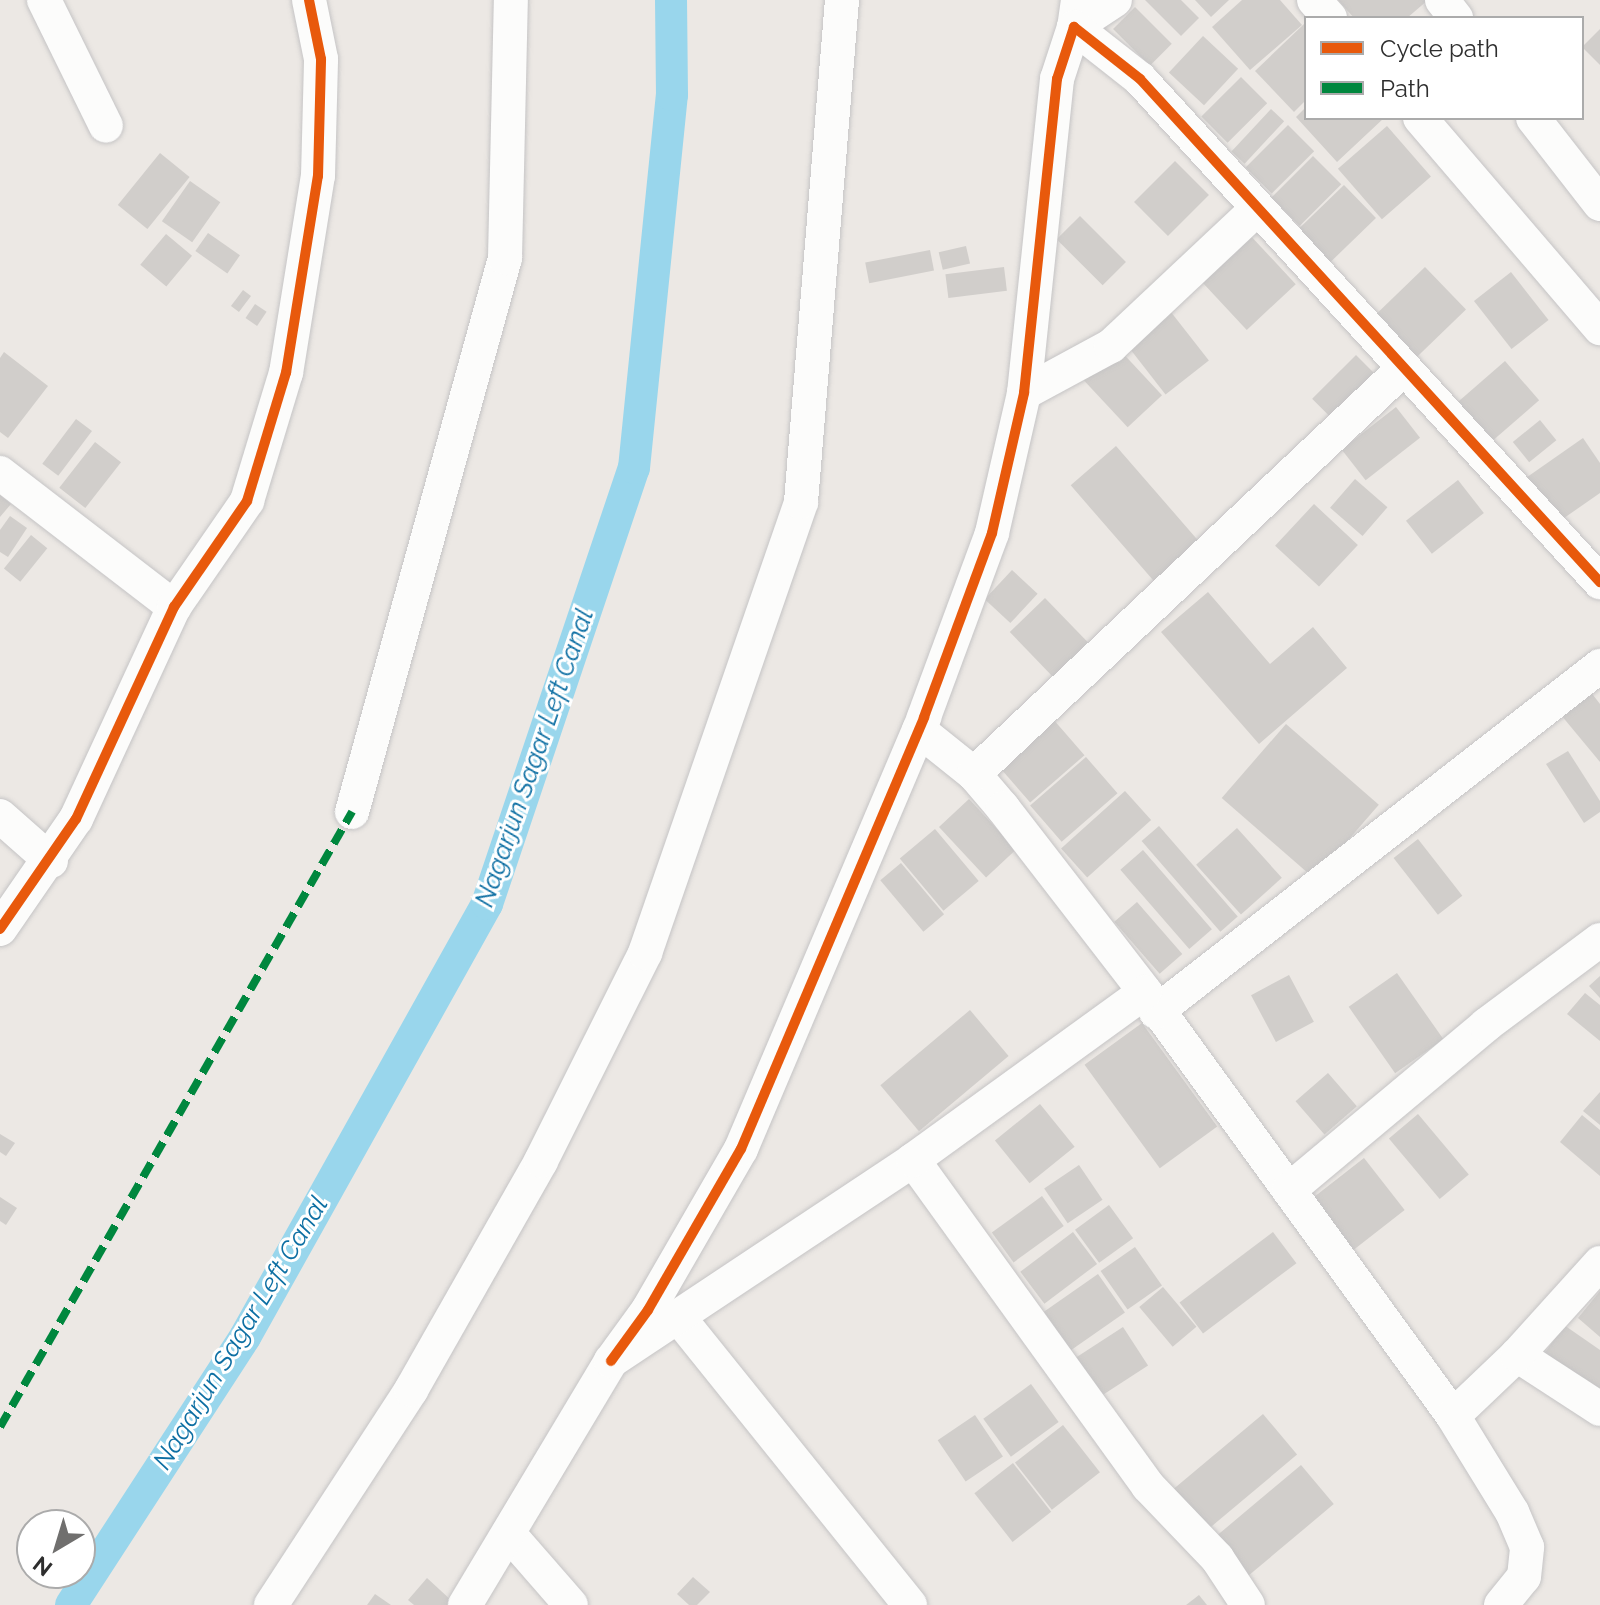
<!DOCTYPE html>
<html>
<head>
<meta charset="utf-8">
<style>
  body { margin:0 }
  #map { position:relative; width:1600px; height:1605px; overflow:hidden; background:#ece8e4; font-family:Raleway,sans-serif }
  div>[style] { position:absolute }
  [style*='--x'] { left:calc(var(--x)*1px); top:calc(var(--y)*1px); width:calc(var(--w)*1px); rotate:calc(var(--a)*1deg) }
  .canal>* { height:32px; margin:-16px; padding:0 16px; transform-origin:16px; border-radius:16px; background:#99d6ec }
  .building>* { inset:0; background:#d1cecb; transform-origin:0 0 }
  .roads { filter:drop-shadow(0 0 2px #c5c4c5) drop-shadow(0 0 2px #c5c4c5) }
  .minor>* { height:34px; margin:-17px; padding:0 17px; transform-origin:17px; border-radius:17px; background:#fcfcfb }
  .quiet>* { height:8px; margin-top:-4px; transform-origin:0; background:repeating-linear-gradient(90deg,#00873e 0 16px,transparent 0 24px) }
  .cycleway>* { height:10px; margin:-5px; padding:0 5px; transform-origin:5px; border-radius:5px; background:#e8590c }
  span { translate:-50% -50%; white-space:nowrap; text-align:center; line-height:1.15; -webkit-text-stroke:6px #fff; paint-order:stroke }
  .water-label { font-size:26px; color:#0d6fa3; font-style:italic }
  .legend { position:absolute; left:1304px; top:16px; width:280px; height:104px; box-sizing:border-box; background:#fff; border:2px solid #ababab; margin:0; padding:10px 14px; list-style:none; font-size:24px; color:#2e2e2e }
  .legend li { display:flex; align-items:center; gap:16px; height:40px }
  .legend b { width:40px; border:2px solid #ababab }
  .north { position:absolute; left:16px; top:1509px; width:80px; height:80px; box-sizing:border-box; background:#fff; border:2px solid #ababab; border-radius:50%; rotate:218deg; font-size:22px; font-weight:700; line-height:32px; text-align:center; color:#2e2e2e }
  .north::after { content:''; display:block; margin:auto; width:28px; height:36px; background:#706f6e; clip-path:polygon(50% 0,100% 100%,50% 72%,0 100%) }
</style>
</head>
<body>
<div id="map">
  <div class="canal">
    <i style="--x:71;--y:1605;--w:320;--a:-57"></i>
    <i style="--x:245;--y:1337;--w:496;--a:-60.8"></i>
    <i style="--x:487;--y:904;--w:460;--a:-71.4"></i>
    <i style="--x:634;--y:468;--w:375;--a:-84.2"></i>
    <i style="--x:672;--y:95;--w:95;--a:-90.6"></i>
  </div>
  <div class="building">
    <i style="clip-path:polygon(1145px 0,1181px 0,1199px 18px,1181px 36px)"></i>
    <i style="clip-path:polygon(1195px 0,1229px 0,1211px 17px)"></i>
    <i style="clip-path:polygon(1242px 0,1280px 0,1302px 25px,1250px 70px,1212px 27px)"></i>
    <i style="clip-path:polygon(1338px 0,1428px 0,1407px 18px,1354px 18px)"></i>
    <i style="left:1135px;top:7px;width:52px;height:31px;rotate:45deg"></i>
    <i style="clip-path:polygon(1304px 24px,1306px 100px,1294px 112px,1255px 71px)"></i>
    <i style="clip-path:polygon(1600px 29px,1600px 65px,1582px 47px)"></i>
    <i style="left:1203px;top:36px;width:48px;height:50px;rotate:43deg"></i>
    <i style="left:1241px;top:77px;width:37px;height:56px;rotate:45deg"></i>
    <i style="clip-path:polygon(1306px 107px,1306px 118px,1384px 118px,1337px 162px,1296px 117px)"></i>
    <i style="left:1271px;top:109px;width:18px;height:58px;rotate:43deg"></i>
    <i style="left:1288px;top:125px;width:37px;height:60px;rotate:45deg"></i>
    <i style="left:1387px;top:126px;width:67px;height:65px;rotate:49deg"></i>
    <i style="left:160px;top:153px;width:38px;height:67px;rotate:39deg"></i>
    <i style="left:1313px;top:156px;width:40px;height:59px;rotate:45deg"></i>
    <i style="left:1175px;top:161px;width:48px;height:58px;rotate:45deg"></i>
    <i style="left:190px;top:181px;width:37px;height:49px;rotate:35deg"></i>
    <i style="left:1344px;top:185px;width:46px;height:65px;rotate:46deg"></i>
    <i style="left:1080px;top:216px;width:65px;height:33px;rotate:45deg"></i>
    <i style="left:208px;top:233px;width:39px;height:22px;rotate:35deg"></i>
    <i style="left:1248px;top:233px;width:70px;height:67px;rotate:47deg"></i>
    <i style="left:166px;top:234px;width:34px;height:40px;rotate:40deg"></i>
    <i style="left:966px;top:246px;width:18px;height:28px;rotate:77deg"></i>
    <i style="left:930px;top:250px;width:21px;height:66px;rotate:79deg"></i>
    <i style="left:1004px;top:267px;width:24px;height:59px;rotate:83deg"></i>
    <i style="left:1425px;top:267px;width:59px;height:73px;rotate:46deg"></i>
    <i style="left:1511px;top:272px;width:61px;height:47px;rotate:52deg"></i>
    <i style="left:243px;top:290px;width:10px;height:20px;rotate:37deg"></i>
    <i style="left:255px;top:304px;width:14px;height:17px;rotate:34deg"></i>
    <i style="left:1167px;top:307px;width:68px;height:55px;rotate:52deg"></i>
    <i style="left:1117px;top:347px;width:66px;height:47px;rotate:47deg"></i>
    <i style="clip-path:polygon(4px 352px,48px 386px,8px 438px,0 432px,0 358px)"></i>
    <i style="left:1356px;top:355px;width:37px;height:62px;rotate:45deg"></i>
    <i style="left:1505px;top:361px;width:52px;height:72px;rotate:49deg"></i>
    <i style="left:1396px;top:407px;width:39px;height:69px;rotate:52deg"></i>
    <i style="left:76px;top:419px;width:20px;height:56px;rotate:37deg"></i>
    <i style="left:1540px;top:420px;width:26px;height:35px;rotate:51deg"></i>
    <i style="clip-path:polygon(1583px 438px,1600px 463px,1600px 493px,1554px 525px,1523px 480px)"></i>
    <i style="left:95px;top:442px;width:33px;height:58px;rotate:38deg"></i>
    <i style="left:1116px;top:446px;width:135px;height:60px;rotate:49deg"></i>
    <i style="left:1355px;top:479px;width:43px;height:38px;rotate:41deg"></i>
    <i style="left:1458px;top:480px;width:42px;height:66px;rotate:52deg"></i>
    <i style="clip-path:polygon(0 495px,11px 504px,0 517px)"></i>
    <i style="left:1314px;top:504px;width:60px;height:57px;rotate:43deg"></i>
    <i style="clip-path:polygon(10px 516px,27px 528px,8px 557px,0 552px,0 530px)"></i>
    <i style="left:31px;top:535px;width:21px;height:43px;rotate:39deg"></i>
    <i style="left:1012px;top:570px;width:35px;height:40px;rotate:43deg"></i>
    <i style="clip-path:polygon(1208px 592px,1270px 664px,1313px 627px,1347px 668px,1259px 744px,1161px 632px)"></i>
    <i style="left:1045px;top:598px;width:62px;height:49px;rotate:46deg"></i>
    <i style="clip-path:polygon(1590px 691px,1600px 704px,1600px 762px,1561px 715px)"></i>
    <i style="left:1053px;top:719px;width:48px;height:72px;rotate:49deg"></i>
    <i style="left:1286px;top:724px;width:123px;height:98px;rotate:41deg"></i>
    <i style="clip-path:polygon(1568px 751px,1600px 801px,1600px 812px,1584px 823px,1546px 764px)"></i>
    <i style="left:1086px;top:757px;width:48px;height:74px;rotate:49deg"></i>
    <i style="left:1125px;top:791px;width:39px;height:86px;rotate:48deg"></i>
    <i style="left:969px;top:799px;width:69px;height:41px;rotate:47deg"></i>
    <i style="left:1159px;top:826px;width:120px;height:23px;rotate:49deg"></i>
    <i style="left:1237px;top:828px;width:67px;height:55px;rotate:48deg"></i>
    <i style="left:935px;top:829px;width:68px;height:46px;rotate:50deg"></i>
    <i style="left:1418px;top:839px;width:72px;height:31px;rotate:52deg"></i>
    <i style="left:1143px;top:850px;width:105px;height:30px;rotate:49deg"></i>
    <i style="left:901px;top:863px;width:67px;height:27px;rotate:50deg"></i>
    <i style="left:1137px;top:902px;width:69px;height:30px;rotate:49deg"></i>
    <i style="left:1397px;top:973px;width:81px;height:59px;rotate:55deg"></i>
    <i style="left:1289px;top:975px;width:53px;height:43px;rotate:62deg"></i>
    <i style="clip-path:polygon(1600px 976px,1600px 998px,1589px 986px)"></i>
    <i style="clip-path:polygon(1585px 993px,1600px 1005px,1600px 1041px,1567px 1014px)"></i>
    <i style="left:970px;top:1010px;width:60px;height:117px;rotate:50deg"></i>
    <i style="left:1142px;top:1023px;width:128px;height:71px;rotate:54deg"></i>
    <i style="left:1328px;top:1073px;width:44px;height:43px;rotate:49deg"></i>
    <i style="clip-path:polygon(1600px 1092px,1600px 1125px,1583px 1111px)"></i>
    <i style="left:1040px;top:1104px;width:55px;height:58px;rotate:51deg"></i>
    <i style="left:1418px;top:1114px;width:79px;height:38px;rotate:50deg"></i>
    <i style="clip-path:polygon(1582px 1115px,1600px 1130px,1600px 1176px,1560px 1142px)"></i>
    <i style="clip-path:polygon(0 1134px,15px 1143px,6px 1156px,0 1152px)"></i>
    <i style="left:1364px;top:1158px;width:66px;height:65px;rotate:52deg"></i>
    <i style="left:1079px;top:1165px;width:42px;height:42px;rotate:56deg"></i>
    <i style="left:1042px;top:1196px;width:37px;height:62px;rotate:54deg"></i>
    <i style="clip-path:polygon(0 1197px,17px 1208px,6px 1225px,0 1221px)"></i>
    <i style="left:1109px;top:1205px;width:41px;height:42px;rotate:54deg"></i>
    <i style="left:1073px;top:1232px;width:40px;height:66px;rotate:53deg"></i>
    <i style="left:1273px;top:1232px;width:39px;height:117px;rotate:53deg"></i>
    <i style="left:1135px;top:1247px;width:47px;height:42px;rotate:55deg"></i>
    <i style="left:1098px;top:1274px;width:47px;height:66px;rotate:55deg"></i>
    <i style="left:1163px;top:1287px;width:52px;height:31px;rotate:50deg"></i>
    <i style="clip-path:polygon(1600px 1291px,1600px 1337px,1578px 1318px)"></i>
    <i style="clip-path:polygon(1564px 1325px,1600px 1350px,1600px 1397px,1542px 1357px)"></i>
    <i style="left:1123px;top:1327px;width:46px;height:56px;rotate:57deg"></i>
    <i style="left:1031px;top:1384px;width:47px;height:59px;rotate:54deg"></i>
    <i style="left:1263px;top:1414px;width:53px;height:116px;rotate:50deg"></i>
    <i style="left:975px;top:1415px;width:50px;height:45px;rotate:56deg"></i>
    <i style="left:1063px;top:1425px;width:60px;height:61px;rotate:52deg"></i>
    <i style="left:1013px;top:1463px;width:62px;height:49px;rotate:52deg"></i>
    <i style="left:1301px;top:1465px;width:51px;height:112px;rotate:50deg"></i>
    <i style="clip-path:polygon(693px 1577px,710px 1592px,697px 1605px,689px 1605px,677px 1594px)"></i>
    <i style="clip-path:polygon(427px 1578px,452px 1601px,448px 1605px,414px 1605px,408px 1600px)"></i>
    <i style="clip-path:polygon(375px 1594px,391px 1605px,367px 1605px)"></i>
    <i style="clip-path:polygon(1199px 1595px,1207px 1605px,1186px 1605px)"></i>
  </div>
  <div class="roads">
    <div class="minor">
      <i style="--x:44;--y:0;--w:140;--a:63.8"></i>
      <i style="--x:1078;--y:0;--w:27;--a:98"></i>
      <i style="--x:1074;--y:27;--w:49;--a:-33.4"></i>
      <i style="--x:1314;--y:0;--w:24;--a:48"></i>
      <i style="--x:1442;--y:0;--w:23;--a:52"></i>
      <i style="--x:1420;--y:118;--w:277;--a:49.4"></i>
      <i style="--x:1533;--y:118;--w:109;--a:52.1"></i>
      <i style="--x:1024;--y:393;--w:99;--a:-28.4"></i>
      <i style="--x:1111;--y:346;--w:200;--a:-43.2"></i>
      <i style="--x:0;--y:473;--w:220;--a:37.6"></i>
      <i style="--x:919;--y:730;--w:70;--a:38.7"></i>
      <i style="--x:974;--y:774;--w:45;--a:49.5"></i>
      <i style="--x:1003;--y:808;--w:232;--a:52.3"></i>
      <i style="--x:1145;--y:992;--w:524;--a:54"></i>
      <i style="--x:974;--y:774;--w:590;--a:-43.35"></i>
      <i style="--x:352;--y:812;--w:575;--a:-74.56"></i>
      <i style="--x:505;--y:258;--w:258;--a:-88.7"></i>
      <i style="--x:0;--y:816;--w:68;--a:41.4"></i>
      <i style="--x:0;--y:929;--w:134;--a:-55.4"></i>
      <i style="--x:76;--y:819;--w:234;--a:-65.2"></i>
      <i style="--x:174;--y:607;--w:129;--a:-55.4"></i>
      <i style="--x:247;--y:501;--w:134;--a:-73.1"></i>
      <i style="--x:286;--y:373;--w:200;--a:-80.8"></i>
      <i style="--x:318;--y:176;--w:117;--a:-88.5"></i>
      <i style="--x:321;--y:59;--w:60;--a:-101.5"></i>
      <i style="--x:1156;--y:1012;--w:563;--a:-37.93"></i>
      <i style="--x:913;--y:1160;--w:402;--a:54.2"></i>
      <i style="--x:1148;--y:1486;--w:100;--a:46.2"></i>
      <i style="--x:1217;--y:1558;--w:56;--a:56.6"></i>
      <i style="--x:1289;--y:1190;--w:257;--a:-39.9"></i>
      <i style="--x:1486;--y:1025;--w:142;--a:-36.7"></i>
      <i style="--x:680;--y:1319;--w:367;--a:51.2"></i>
      <i style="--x:1517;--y:1355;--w:99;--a:33"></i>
      <i style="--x:611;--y:1361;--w:63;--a:-54"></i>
      <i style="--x:648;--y:1310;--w:186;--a:-60"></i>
      <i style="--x:741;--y:1149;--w:469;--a:-67"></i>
      <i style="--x:924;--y:717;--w:196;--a:-69.7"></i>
      <i style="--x:992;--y:533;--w:144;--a:-77.1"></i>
      <i style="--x:1024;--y:393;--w:316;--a:-84"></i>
      <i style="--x:1057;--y:79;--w:55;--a:-71.9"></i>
      <i style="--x:1074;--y:27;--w:84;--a:38.2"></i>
      <i style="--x:1140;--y:79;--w:682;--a:47.56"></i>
      <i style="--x:509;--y:1534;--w:94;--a:48.9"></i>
      <i style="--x:271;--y:1605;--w:257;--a:-56.9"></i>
      <i style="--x:411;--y:1390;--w:263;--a:-60.4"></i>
      <i style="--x:541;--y:1161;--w:233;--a:-63.4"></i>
      <i style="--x:645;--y:953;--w:477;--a:-70.9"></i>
      <i style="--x:801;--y:502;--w:504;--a:-85.33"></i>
      <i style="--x:465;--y:1605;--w:284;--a:-59.1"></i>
      <i style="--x:611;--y:1361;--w:363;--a:-33.6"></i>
      <i style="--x:913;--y:1160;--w:286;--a:-35.9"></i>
      <i style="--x:1501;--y:1605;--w:36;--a:-51"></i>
      <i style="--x:1524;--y:1577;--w:30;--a:-84"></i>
      <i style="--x:1527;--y:1547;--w:38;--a:-113"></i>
      <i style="--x:1512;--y:1512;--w:113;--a:-121.6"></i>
      <i style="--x:1453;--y:1416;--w:88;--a:-43.6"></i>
      <i style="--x:1517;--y:1355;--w:124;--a:-47.9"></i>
    </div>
  </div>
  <div class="quiet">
    <i style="--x:0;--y:1427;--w:709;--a:-60.22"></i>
  </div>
  <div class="cycleway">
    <i style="--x:0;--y:929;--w:134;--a:-55.4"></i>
    <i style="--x:76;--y:819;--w:234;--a:-65.2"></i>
    <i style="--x:174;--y:607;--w:129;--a:-55.4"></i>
    <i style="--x:247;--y:501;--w:134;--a:-73.1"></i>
    <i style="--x:286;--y:373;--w:200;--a:-80.8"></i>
    <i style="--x:318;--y:176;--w:117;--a:-88.5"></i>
    <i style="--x:321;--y:59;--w:60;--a:-101.5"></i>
    <i style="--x:611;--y:1361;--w:63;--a:-54"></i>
    <i style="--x:648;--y:1310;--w:186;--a:-60"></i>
    <i style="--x:741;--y:1149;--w:469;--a:-67"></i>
    <i style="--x:924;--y:717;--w:196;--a:-69.7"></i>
    <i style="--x:992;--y:533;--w:144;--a:-77.1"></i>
    <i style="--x:1024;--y:393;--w:316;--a:-84"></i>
    <i style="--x:1057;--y:79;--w:55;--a:-71.9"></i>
    <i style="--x:1074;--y:27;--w:84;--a:38.2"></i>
    <i style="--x:1140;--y:79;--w:682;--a:47.56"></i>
  </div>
  <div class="water-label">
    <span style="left:535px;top:758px;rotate:-71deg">Nagarjun Sagar Left Canal</span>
    <span style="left:241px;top:1333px;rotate:-59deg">Nagarjun Sagar Left Canal</span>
  </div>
  <ul class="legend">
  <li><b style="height:10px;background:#e8590c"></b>Cycle path</li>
  <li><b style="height:10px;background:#00873e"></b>Path</li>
  </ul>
  <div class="north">N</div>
</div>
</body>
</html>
